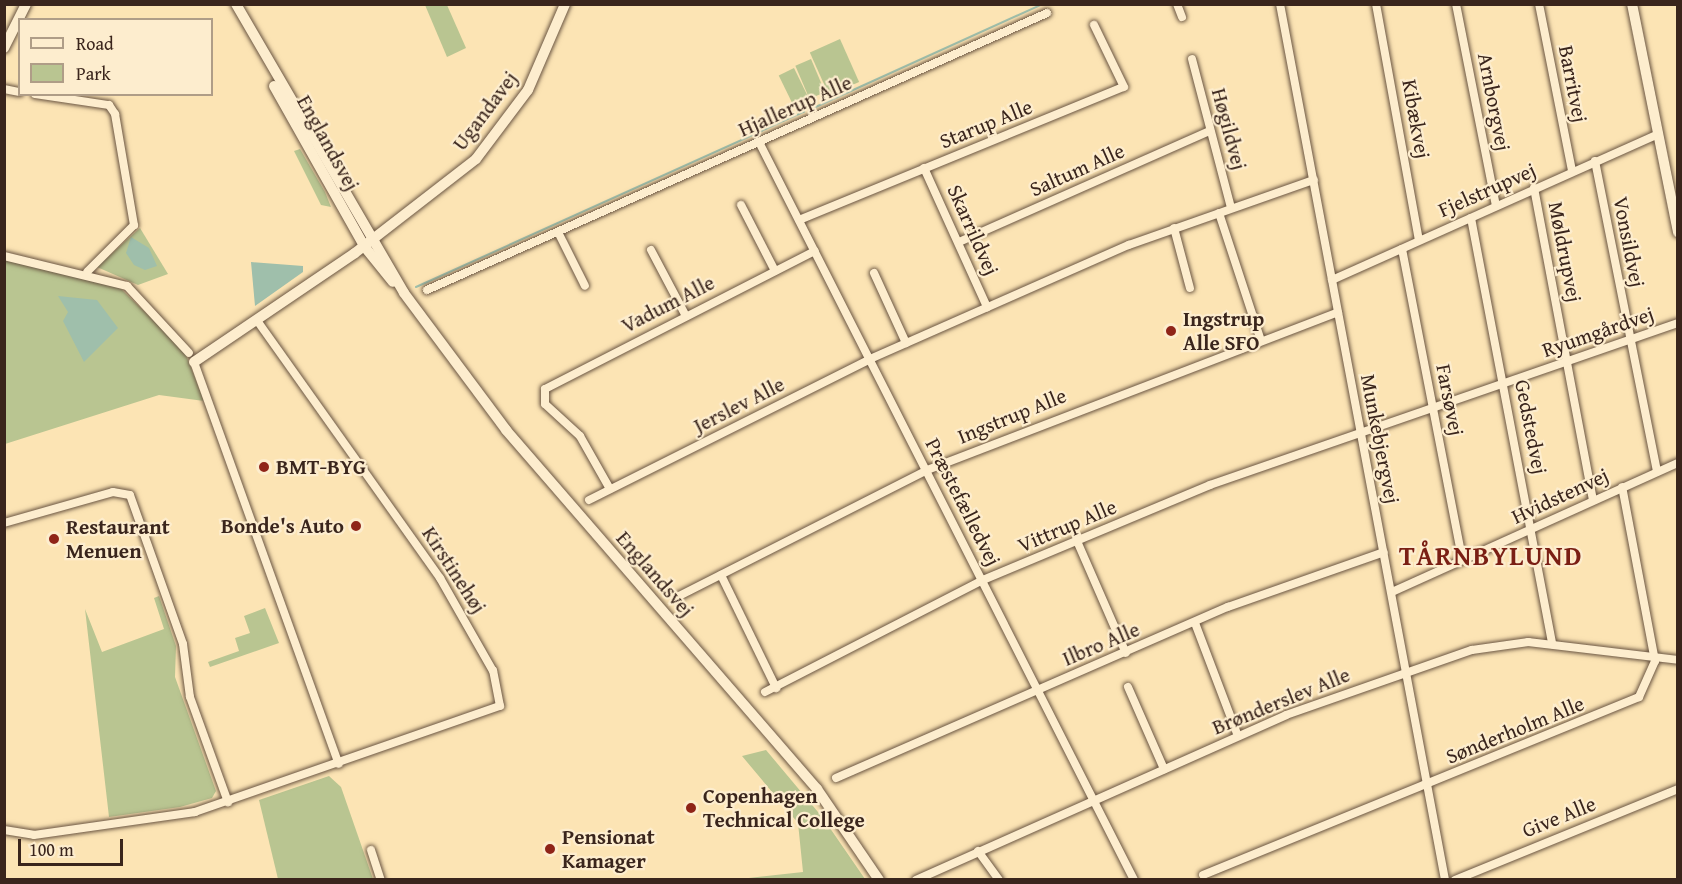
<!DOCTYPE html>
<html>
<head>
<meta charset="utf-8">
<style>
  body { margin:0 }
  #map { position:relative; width:1682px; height:884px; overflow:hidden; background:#fce4b4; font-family:"Gentium Book Plus",serif }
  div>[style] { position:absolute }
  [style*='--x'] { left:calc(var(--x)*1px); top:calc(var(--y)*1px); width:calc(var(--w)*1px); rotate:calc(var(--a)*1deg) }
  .green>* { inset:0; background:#b9c591; transform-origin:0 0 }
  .water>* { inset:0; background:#9fbfab }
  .stream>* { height:2px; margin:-1px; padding:0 1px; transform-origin:1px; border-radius:1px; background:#9fbfab }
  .roads { filter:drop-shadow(0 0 2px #6a5542) drop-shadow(0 0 2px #6a5542) }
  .street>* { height:8px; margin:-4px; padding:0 4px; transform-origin:4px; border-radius:4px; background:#fdedce }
  .secondary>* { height:10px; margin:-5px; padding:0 5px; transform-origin:5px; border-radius:5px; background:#fdedce }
  .dots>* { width:16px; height:16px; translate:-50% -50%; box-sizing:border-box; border:3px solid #fdedce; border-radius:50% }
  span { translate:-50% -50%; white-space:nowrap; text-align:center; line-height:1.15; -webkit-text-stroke:4.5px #fdedce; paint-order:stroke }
  .street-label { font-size:21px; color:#3a251c }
  .poi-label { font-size:21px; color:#3a251c; font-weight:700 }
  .left { translate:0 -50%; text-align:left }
  .right { translate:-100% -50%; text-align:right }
  .district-label { font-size:27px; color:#7a1f14; font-weight:700; letter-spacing:1.5px }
  .frame { position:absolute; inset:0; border:6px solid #3a251c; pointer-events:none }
  .legend { position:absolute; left:18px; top:18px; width:195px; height:78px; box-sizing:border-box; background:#fdedce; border:2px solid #af9d87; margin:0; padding:8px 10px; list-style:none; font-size:18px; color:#3a251c }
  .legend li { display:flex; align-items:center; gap:12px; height:30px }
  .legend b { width:30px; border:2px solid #af9d87 }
  .scale { position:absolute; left:18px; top:839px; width:105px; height:27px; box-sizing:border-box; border:3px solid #3a251c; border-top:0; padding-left:8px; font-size:18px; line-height:21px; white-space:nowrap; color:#3a251c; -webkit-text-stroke:4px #fdedce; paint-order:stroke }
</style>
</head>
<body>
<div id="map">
  <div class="green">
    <i style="clip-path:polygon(425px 5px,447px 5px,466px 48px,447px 57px)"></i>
    <i style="left:840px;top:39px;width:47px;height:33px;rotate:66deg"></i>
    <i style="left:811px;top:59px;width:36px;height:17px;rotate:67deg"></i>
    <i style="left:794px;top:68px;width:34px;height:17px;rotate:64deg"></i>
    <i style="clip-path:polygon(300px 149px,325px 192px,331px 207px,321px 205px,294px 151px)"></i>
    <i style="clip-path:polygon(140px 228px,168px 274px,138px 285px,97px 267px)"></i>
    <i style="clip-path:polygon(5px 260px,120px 288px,184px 350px,204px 401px,159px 395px,5px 444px)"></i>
    <i style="clip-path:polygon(159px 596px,176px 646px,175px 677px,216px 791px,212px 798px,180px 807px,109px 817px,85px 609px,102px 652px,164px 629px,154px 598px)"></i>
    <i style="clip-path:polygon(265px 608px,279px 643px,210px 667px,208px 662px,239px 651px,235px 638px,250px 633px,244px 616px)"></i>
    <i style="clip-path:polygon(766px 750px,823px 818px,865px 879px,740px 879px,803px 872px,798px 823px,742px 756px)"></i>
    <i style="clip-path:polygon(329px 776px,341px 787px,373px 879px,278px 879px,259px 800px)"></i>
  </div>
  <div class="water">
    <i style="clip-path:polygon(131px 237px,149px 248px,157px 266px,145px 270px,134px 265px,126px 253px)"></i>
    <i style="clip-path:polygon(251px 262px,303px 266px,303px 272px,255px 306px)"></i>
    <i style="clip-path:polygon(58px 296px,97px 300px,118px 328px,84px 362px,63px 321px,68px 312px)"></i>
  </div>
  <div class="stream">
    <i style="--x:809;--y:110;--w:257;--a:-24.4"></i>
    <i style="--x:416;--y:287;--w:426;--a:-24.3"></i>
  </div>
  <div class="roads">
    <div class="street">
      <i style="--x:1177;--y:4;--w:14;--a:69"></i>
      <i style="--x:1280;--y:4;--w:891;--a:79.33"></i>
      <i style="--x:1376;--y:4;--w:240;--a:79.7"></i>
      <i style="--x:1456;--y:4;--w:206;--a:78.8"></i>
      <i style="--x:1539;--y:4;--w:170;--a:78.8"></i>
      <i style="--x:1192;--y:59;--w:154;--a:75.3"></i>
      <i style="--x:4;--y:89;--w:16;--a:11"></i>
      <i style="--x:35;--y:94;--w:75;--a:8.5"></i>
      <i style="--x:109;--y:105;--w:11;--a:56"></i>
      <i style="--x:115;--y:114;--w:113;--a:80.3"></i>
      <i style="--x:134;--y:225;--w:66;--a:135"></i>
      <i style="--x:759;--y:142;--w:828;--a:63.06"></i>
      <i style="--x:1595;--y:161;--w:317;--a:78.7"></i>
      <i style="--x:924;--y:168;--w:153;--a:65.6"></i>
      <i style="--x:1534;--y:188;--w:317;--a:79.3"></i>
      <i style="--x:741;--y:205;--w:74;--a:62.7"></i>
      <i style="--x:1219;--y:213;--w:135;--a:71.8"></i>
      <i style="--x:1471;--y:218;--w:434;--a:79.2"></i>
      <i style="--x:799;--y:220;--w:351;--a:-22.3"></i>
      <i style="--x:1124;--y:87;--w:69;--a:-115.8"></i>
      <i style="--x:1174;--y:228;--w:62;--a:75.1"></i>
      <i style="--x:558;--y:232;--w:60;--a:63.4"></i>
      <i style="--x:959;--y:242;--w:274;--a:-23.9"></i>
      <i style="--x:1402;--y:249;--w:316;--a:79"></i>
      <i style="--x:651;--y:250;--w:75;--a:62.1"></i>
      <i style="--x:4;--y:256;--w:127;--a:13.7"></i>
      <i style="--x:127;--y:286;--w:91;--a:47.2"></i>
      <i style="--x:874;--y:273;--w:77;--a:65.4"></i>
      <i style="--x:1332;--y:280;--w:357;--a:-24.1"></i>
      <i style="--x:427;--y:290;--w:679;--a:-24.07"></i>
      <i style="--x:194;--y:362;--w:427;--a:70.2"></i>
      <i style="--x:610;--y:489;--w:61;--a:-119.5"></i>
      <i style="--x:580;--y:436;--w:47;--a:-137.6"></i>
      <i style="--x:545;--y:404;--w:15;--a:-90"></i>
      <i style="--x:545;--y:389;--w:303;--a:-27.1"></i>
      <i style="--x:589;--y:500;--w:314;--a:-26.6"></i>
      <i style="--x:870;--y:359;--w:283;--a:-23.8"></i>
      <i style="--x:1129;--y:245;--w:196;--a:-19.4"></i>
      <i style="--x:4;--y:523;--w:113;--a:-15.9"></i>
      <i style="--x:113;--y:492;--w:17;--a:10"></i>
      <i style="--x:130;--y:495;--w:158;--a:70.4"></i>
      <i style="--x:183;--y:644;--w:53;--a:82.5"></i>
      <i style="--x:190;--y:697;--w:112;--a:70.1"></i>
      <i style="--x:1077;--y:541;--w:122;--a:66.4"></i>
      <i style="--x:721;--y:575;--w:126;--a:64"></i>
      <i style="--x:1392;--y:592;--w:314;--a:-24.3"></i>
      <i style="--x:679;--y:596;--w:278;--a:-26.9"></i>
      <i style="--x:927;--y:470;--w:440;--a:-21"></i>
      <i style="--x:1195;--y:623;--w:121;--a:69.2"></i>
      <i style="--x:1128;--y:687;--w:90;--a:66.3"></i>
      <i style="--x:765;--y:692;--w:245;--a:-27.2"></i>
      <i style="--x:983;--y:580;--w:246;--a:-22.7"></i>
      <i style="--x:1210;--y:485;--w:495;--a:-19.1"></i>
      <i style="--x:836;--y:778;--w:428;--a:-23.6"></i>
      <i style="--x:1228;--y:607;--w:165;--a:-19.4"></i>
      <i style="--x:4;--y:830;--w:30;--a:9"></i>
      <i style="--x:34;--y:835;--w:163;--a:-8.1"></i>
      <i style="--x:195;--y:812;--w:323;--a:-19.2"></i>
      <i style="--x:500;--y:706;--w:36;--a:-101"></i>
      <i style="--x:493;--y:671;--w:107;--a:-119.7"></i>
      <i style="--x:440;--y:578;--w:314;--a:-125.4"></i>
      <i style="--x:371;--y:850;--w:32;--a:72"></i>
      <i style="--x:978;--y:851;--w:36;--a:54"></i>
      <i style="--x:1203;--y:875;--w:471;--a:-22.2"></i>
      <i style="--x:1639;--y:697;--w:39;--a:-66"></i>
      <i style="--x:1655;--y:661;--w:177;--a:-100.7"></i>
      <i style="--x:916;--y:880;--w:405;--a:-24"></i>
      <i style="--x:1286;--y:715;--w:197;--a:-19.3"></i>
      <i style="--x:1472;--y:650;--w:57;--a:-8.1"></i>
      <i style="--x:1528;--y:642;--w:151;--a:6.8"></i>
      <i style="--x:1455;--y:880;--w:241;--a:-22.2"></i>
    </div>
    <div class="secondary">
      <i style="--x:236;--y:4;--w:334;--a:59.8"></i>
      <i style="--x:404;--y:293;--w:171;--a:53.3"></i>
      <i style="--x:506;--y:430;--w:475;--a:49.1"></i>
      <i style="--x:817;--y:789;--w:110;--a:55.7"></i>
      <i style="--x:1632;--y:4;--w:233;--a:78.6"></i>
      <i style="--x:4;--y:48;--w:49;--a:-63.4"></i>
      <i style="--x:274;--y:86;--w:184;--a:60.6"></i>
      <i style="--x:364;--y:246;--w:46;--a:51.1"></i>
      <i style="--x:194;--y:362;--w:194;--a:-34.1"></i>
      <i style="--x:355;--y:253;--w:153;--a:-37.8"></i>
      <i style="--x:476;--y:159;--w:86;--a:-53"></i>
      <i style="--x:528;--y:90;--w:94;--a:-66.7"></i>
    </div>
  </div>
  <div class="dots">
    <i style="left:1171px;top:331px;background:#8f2418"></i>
    <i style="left:264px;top:467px;background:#8f2418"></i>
    <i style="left:356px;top:526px;background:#8f2418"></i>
    <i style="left:54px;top:539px;background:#8f2418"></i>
    <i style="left:691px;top:808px;background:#8f2418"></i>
    <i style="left:550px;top:849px;background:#8f2418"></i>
  </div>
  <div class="street-label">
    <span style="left:1573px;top:84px;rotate:79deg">Barritvej</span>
    <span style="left:1494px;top:102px;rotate:79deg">Arnborgvej</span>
    <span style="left:795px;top:106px;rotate:-24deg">Hjallerup Alle</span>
    <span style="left:485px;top:111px;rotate:-53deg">Ugandavej</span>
    <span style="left:1416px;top:119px;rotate:80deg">Kibækvej</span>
    <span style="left:986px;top:124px;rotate:-22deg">Starup Alle</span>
    <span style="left:1229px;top:129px;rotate:75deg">Høgildvej</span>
    <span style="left:328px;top:143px;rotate:61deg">Englandsvej</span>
    <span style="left:1077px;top:170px;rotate:-24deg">Saltum Alle</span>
    <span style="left:1487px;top:190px;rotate:-24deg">Fjelstrupvej</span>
    <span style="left:973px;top:230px;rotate:66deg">Skarrildvej</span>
    <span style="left:1629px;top:242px;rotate:79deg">Vonsildvej</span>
    <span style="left:1565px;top:252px;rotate:79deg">Møldrupvej</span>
    <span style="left:668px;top:304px;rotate:-27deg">Vadum Alle</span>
    <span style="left:1598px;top:332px;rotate:-19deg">Ryumgårdvej</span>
    <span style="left:1450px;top:400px;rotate:79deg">Farsøvej</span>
    <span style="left:739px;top:405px;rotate:-27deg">Jerslev Alle</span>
    <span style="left:1012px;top:416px;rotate:-22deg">Ingstrup Alle</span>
    <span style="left:1531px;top:427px;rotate:79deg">Gedstedvej</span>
    <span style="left:1380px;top:439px;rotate:79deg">Munkebjergvej</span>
    <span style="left:1560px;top:496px;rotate:-25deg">Hvidstenvej</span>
    <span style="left:963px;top:502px;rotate:63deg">Præstefælledvej</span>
    <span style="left:1067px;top:526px;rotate:-23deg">Vittrup Alle</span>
    <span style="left:454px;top:570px;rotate:57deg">Kirstinehøj</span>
    <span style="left:655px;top:574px;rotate:49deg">Englandsvej</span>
    <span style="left:1101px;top:644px;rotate:-23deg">Ilbro Alle</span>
    <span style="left:1281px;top:701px;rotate:-22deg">Brønderslev Alle</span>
    <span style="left:1515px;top:730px;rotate:-22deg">Sønderholm Alle</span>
    <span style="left:1559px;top:817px;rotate:-22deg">Give Alle</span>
  </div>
  <div class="poi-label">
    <span class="left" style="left:1183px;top:331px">Ingstrup<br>Alle SFO</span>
    <span class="left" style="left:276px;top:467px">BMT-BYG</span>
    <span class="right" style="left:344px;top:526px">Bonde's Auto</span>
    <span class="left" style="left:66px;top:539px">Restaurant<br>Menuen</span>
    <span class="left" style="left:703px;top:808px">Copenhagen<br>Technical College</span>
    <span class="left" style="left:562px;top:849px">Pensionat<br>Kamager</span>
  </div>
  <div class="district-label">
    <span style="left:1491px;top:556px">TÅRNBYLUND</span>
  </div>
  <div class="frame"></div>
  <ul class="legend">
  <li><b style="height:8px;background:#fdedce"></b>Road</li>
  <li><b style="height:16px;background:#b9c591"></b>Park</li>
  </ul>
  <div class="scale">100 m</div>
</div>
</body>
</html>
